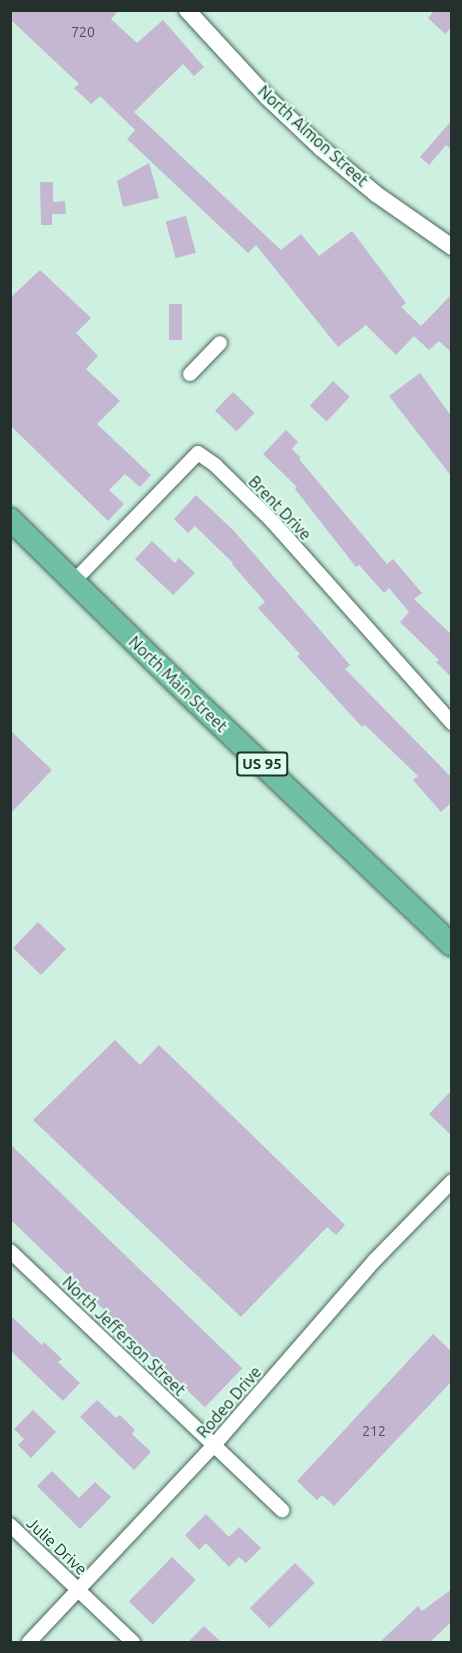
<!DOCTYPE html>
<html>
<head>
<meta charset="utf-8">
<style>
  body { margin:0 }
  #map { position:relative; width:462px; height:1653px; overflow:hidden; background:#cef0e1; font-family:Ubuntu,sans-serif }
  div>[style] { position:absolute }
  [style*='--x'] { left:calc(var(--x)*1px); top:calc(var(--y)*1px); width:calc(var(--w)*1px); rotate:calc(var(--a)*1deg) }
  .building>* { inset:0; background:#c5b6d1; transform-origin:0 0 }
  .roads { filter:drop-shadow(0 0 2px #48665a) drop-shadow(0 0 2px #48665a) }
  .minor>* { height:14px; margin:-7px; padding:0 7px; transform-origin:7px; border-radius:7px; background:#fff }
  .tertiary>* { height:16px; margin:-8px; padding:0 8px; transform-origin:8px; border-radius:8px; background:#fff }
  .trunk>* { height:22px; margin:-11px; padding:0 11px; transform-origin:11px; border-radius:11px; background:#6ebfa3 }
  span { translate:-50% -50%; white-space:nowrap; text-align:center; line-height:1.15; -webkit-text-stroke:4.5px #dbfdee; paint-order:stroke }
  .number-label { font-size:14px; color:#4c5254 }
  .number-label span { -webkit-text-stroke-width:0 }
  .shield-label span { padding:2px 4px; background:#dbfdee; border:2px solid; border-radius:4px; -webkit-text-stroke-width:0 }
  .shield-label { font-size:15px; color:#23302b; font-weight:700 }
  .street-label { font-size:16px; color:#23302b }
  .frame { position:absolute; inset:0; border:12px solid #23302b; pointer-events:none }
</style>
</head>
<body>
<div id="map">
  <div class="building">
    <i style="clip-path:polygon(10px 10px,119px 10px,111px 19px,137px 43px,163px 20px,204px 67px,194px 76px,183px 64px,134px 112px,281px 250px,301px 234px,319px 256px,352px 231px,406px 303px,401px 307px,421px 326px,452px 294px,452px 353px,439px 341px,429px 350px,414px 336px,396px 355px,366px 325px,338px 347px,256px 245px,248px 253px,127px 139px,135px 130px,100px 96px,91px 104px,74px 88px,79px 84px,10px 19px)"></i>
    <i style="clip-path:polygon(435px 10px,452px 10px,452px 27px,445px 34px,428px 18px)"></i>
    <i style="clip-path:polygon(452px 120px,452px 150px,446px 145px,429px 165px,420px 157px)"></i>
    <i style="clip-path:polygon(149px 163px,159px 198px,123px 207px,117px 181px)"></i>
    <i style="clip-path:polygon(40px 182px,53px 182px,53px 202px,65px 201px,66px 214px,52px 214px,52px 225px,41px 225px)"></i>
    <i style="left:186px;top:216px;width:38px;height:21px;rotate:75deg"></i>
    <i style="clip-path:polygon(40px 270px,91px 318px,76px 333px,98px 356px,86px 369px,120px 401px,97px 424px,151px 475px,140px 487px,125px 474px,109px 490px,124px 504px,108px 521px,10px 425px,10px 298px)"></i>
    <i style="left:169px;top:304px;width:13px;height:36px"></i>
    <i style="clip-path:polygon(420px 373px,452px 417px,452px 477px,389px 396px)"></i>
    <i style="left:333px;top:381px;width:23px;height:34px;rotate:43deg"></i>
    <i style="left:233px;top:392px;width:30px;height:26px;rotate:44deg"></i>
    <i style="clip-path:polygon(286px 430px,298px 442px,292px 449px,301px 458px,299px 459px,387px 564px,393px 559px,422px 593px,414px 599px,452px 635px,452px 678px,436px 662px,439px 660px,400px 622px,409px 612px,389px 588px,384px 593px,359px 565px,356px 567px,295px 489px,297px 487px,263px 454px)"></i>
    <i style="clip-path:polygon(196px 495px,234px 531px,314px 623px,350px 665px,345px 669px,452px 778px,452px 802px,441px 812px,413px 780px,418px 776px,365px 725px,362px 727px,297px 656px,300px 654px,258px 608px,265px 602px,232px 564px,233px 563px,195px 526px,188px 533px,174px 519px)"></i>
    <i style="clip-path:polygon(152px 541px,175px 563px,179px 558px,195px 573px,173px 595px,135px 559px)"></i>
    <i style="clip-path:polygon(10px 730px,52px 770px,10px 814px)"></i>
    <i style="left:38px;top:922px;width:39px;height:36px;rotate:44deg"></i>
    <i style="clip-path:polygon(115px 1040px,140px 1065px,159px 1045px,345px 1225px,336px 1235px,327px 1227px,241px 1317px,33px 1120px)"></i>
    <i style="clip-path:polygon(452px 1090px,452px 1136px,429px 1114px)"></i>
    <i style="left:10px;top:1144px;width:323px;height:54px;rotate:44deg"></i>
    <i style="clip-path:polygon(10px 1315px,42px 1345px,44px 1342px,62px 1359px,58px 1362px,80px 1383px,63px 1401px,10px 1350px)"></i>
    <i style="clip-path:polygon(433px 1334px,452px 1352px,452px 1381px,334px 1506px,322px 1495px,317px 1500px,297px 1481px)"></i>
    <i style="clip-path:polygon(97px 1400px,116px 1418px,120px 1415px,135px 1430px,132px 1434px,151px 1452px,134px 1470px,80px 1417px)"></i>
    <i style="clip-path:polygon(33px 1410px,56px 1432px,31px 1458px,18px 1445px,24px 1439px,14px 1429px)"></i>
    <i style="clip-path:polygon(52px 1471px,79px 1498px,95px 1482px,111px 1497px,80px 1529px,37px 1486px)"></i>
    <i style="clip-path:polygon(206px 1514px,229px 1537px,239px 1527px,261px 1548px,246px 1563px,239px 1557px,229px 1567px,206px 1543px,199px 1550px,185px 1535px)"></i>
    <i style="left:172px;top:1557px;width:33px;height:62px;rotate:44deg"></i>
    <i style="left:295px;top:1563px;width:28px;height:64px;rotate:45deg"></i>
    <i style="clip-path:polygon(452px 1589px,452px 1621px,430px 1642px,380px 1642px,418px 1606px,422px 1611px)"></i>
    <i style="clip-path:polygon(204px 1626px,221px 1642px,188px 1642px)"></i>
  </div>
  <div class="roads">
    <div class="minor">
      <i style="--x:190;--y:374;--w:43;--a:-45.9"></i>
      <i style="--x:74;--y:581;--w:178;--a:-45.9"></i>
      <i style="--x:198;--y:453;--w:21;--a:35"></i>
      <i style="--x:215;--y:465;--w:80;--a:44.5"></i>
      <i style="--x:272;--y:521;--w:271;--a:48.3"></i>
      <i style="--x:10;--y:1251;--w:376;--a:43.6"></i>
      <i style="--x:10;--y:1525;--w:170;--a:43.6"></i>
      <i style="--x:29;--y:1642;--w:270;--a:-46.8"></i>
      <i style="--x:214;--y:1445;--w:245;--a:-49"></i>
      <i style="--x:375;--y:1260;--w:110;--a:-45.7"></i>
    </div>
    <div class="tertiary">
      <i style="--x:187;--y:10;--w:118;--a:47.4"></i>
      <i style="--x:267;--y:97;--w:74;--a:43.4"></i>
      <i style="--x:321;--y:148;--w:72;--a:39.9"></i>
      <i style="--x:376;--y:194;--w:93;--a:34.9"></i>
    </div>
    <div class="trunk">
      <i style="--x:10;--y:519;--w:247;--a:44.5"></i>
      <i style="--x:186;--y:692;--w:367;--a:43.6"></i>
    </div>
  </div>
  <div class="number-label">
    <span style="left:83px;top:32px">720</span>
    <span style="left:374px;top:1431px">212</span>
  </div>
  <div class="shield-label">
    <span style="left:262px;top:764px">US 95</span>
  </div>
  <div class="street-label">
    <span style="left:313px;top:136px;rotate:42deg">North Almon Street</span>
    <span style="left:280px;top:508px;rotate:46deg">Brent Drive</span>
    <span style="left:178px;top:684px;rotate:44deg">North Main Street</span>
    <span style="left:124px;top:1336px;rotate:44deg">North Jefferson Street</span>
    <span style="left:229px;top:1402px;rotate:-49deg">Rodeo Drive</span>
    <span style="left:57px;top:1546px;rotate:43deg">Julie Drive</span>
  </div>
  <div class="frame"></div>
</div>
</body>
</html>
